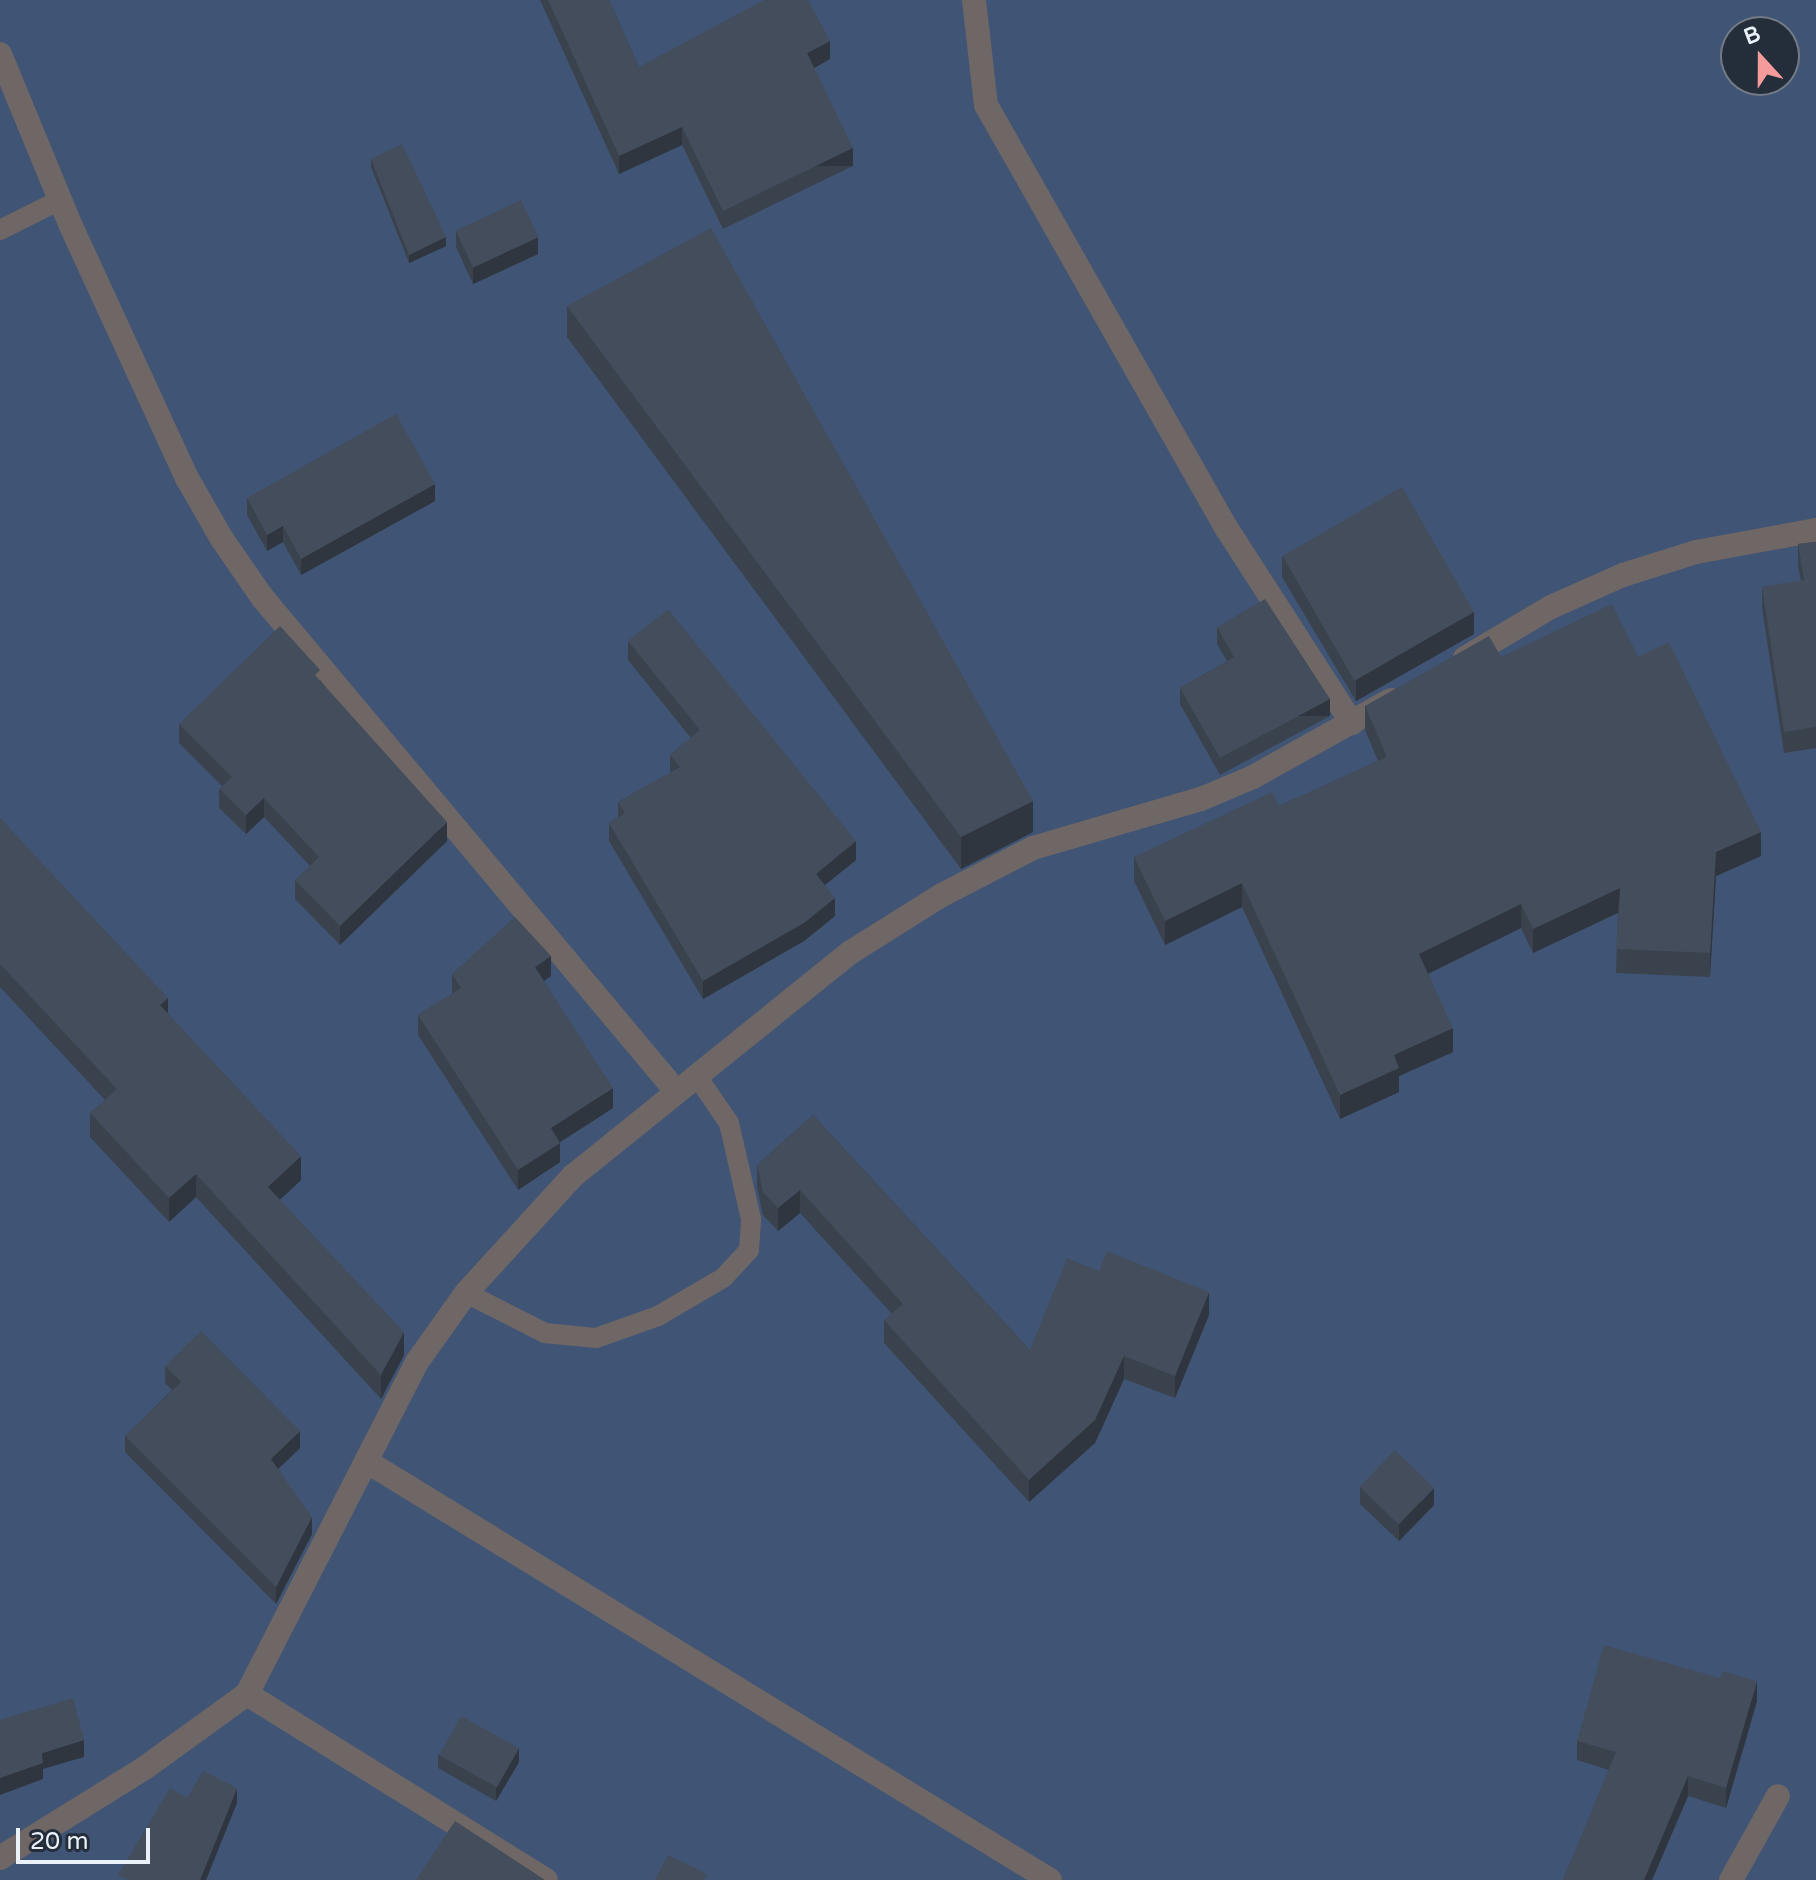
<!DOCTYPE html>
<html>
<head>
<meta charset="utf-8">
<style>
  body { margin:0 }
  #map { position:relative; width:1816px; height:1880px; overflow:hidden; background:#2e3744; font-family:"Varela Round",sans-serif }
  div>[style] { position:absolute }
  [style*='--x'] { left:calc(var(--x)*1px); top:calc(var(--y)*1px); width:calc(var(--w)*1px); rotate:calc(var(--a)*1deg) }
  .green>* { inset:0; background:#405575 }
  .lane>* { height:20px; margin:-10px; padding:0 10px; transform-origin:10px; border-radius:10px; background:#6f6666 }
  .street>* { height:24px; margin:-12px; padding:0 12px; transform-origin:12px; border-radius:12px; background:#6f6666 }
  .wall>* { inset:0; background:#3a424e }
  .shaded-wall>* { inset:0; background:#2f3640; transform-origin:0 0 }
  .building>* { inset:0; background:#434d5b; transform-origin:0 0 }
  span { translate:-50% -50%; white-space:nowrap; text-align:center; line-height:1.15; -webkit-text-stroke:7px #242d3a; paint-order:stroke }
  .north { position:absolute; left:1720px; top:16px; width:80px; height:80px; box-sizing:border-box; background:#242d3a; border:2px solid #747b86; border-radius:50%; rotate:339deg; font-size:22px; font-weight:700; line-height:32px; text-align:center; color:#ebf1f9 }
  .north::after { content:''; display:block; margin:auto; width:28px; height:36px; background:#f59b9b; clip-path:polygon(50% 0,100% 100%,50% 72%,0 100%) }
  .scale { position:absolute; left:16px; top:1828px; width:134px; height:36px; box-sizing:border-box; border:4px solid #ebf1f9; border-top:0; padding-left:10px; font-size:24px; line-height:28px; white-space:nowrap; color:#ebf1f9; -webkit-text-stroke:6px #242d3a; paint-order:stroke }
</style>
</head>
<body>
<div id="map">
  <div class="green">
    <i style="clip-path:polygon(evenodd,0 0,1816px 0,1816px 1880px,0 1880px,0 0,1736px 32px,1784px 32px,1784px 80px,1736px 80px,1736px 32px)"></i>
  </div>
  <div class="lane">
    <i style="--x:0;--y:230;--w:67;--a:-26.6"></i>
    <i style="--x:466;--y:1293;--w:89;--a:26.9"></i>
    <i style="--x:545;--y:1333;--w:51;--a:5.6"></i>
    <i style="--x:596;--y:1338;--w:66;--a:-19.5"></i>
    <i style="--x:658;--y:1316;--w:75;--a:-30.3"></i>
    <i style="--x:723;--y:1278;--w:38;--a:-47"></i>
    <i style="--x:749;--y:1250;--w:31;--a:-86"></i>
    <i style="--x:751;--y:1219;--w:98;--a:-102.9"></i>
    <i style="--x:729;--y:1123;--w:58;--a:-124.5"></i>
  </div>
  <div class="street">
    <i style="--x:974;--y:0;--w:106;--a:83.5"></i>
    <i style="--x:986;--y:105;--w:488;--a:60.4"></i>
    <i style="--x:1227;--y:529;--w:231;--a:57.2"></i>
    <i style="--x:0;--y:54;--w:186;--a:67.6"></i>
    <i style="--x:71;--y:226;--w:277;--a:65.3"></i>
    <i style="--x:187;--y:478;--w:70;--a:60.2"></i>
    <i style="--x:222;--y:539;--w:70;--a:55.4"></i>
    <i style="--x:262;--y:597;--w:645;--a:50.04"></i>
    <i style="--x:1465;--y:658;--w:100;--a:-30.7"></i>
    <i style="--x:1551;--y:607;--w:79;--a:-24"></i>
    <i style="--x:1623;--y:575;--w:77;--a:-17.5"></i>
    <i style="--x:1696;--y:552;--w:122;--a:-10.4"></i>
    <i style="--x:366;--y:1461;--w:802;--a:31.49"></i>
    <i style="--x:247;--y:1694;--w:352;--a:31.9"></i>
    <i style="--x:0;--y:1858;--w:172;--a:-31.9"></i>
    <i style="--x:146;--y:1767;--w:125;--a:-35.9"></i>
    <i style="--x:247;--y:1694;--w:373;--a:-62.9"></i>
    <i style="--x:417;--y:1362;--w:85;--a:-54.6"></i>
    <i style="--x:466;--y:1293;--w:159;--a:-47.6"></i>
    <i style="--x:573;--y:1176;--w:357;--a:-38.9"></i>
    <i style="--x:851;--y:952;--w:107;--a:-32.1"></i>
    <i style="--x:942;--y:895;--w:102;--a:-27.3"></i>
    <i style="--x:1033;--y:848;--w:175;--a:-16.3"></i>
    <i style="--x:1201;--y:799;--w:56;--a:-22.9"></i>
    <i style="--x:1253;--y:777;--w:158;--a:-29.2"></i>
    <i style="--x:1731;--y:1880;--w:96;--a:-60.8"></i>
  </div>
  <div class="wall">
    <i style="clip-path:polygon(540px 0,609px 0,639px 67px,830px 59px,814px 68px,853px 166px,723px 229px,682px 145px,619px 174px)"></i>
    <i style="clip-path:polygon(371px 159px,446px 246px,409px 263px,371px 167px)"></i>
    <i style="clip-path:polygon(456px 230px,538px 254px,473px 284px,456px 247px)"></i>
    <i style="clip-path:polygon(567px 306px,1033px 832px,961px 869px,567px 337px)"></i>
    <i style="clip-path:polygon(247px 498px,435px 501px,301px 575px,283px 542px,267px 551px,247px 515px)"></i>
    <i style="clip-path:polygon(1816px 542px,1816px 748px,1784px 753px,1762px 608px,1762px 587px,1801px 581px,1798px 566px,1798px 544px)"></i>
    <i style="clip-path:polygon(1282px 556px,1474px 634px,1356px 701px,1282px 577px)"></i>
    <i style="clip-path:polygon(1217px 627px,1330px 716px,1220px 775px,1180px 704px,1180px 688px,1227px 661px,1217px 644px)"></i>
    <i style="clip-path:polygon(628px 641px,856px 860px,825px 885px,835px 916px,804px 941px,703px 999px,609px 841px,609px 823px,618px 817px,618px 802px,670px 773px,670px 755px,691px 738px,628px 660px)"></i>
    <i style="clip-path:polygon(1501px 657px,1638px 657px,1761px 856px,1716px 876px,1710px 977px,1616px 973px,1618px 912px,1533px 953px,1521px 928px,1428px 974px,1453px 1052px,1399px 1076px,1399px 1092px,1340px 1119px,1242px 907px,1165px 945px,1134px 881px,1134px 857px,1279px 806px,1378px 761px,1365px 730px,1365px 706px)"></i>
    <i style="clip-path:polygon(320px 680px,447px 841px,340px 945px,295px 899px,295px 880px,310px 866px,264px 817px,246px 834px,219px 808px,219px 789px,222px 786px,179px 743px,179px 724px)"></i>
    <i style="clip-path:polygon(0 818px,168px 1013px,301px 1180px,279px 1200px,404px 1355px,381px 1399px,196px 1197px,169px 1222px,90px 1137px,90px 1113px,105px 1100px,0 987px)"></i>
    <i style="clip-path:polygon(452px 974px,551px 976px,544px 981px,613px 1108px,560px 1142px,560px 1162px,518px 1190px,418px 1035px,418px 1015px,452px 994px)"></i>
    <i style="clip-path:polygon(813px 1115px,1030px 1350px,1209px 1315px,1175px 1398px,1124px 1379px,1095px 1443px,1029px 1502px,884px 1343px,884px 1320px,892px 1314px,800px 1213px,778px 1231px,763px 1215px,757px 1188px,757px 1165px)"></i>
    <i style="clip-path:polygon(165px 1366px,300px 1448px,278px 1469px,312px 1534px,276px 1604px,125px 1452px,125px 1436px,172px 1390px,165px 1383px)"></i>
    <i style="clip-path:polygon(1360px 1487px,1434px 1505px,1399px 1541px,1360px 1504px)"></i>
    <i style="clip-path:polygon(1757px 1701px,1726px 1808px,1688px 1796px,1652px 1880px,1563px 1880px,1609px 1770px,1577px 1760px,1577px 1741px)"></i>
    <i style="clip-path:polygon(438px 1755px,519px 1762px,496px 1801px,438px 1768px)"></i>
  </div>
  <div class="shaded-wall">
    <i style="clip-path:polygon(830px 41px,830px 59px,807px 72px,807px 53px)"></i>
    <i style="clip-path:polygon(682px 127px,682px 145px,619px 174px,619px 156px)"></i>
    <i style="left:853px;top:148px;width:18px;height:144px;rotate:90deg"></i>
    <i style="clip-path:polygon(446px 237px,446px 246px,409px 263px,409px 255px)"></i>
    <i style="clip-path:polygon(538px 237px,538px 254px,473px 284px,473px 268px)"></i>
    <i style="clip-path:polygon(435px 484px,435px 501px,301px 575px,301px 559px)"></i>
    <i style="clip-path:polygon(283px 526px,283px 542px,267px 551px,267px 535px)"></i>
    <i style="clip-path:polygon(1474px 612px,1474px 634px,1356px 701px,1356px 680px)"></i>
    <i style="left:1330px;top:699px;width:17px;height:125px;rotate:90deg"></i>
    <i style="clip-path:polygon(264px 798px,264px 817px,246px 834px,246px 815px)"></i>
    <i style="clip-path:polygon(1033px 801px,1033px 832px,961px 869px,961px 837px)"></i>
    <i style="clip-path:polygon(447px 822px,447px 841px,340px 945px,340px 926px)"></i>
    <i style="clip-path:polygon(1761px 832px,1761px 856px,1716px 876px,1710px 977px,1710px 953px,1716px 852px)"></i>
    <i style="clip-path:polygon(856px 841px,856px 860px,816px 892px,816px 874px)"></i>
    <i style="clip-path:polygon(1242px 883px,1242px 907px,1165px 945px,1165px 921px)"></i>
    <i style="clip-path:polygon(1620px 888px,1620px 912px,1533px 953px,1533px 929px)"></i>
    <i style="clip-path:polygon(835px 898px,835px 916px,804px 941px,703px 999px,703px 981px)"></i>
    <i style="clip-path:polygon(1521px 904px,1521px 928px,1419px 978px,1419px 954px)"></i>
    <i style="clip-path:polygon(551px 956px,551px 976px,535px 987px,535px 967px)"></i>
    <i style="clip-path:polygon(168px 998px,168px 1022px,160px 1005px)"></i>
    <i style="clip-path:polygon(1453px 1028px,1453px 1052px,1399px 1076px,1399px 1092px,1340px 1119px,1340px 1095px,1394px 1055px)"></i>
    <i style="clip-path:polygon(613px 1088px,613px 1108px,551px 1148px,551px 1128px)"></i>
    <i style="clip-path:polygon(560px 1143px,560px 1162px,518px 1190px,518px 1170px)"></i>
    <i style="clip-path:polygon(301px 1156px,301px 1180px,268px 1211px,268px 1187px)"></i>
    <i style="clip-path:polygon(196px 1174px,196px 1197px,169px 1222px,169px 1198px)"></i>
    <i style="clip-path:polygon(800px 1190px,800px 1213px,778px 1231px,778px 1208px)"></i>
    <i style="clip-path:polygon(1209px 1292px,1209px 1315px,1175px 1398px,1175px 1376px)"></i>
    <i style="clip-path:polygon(404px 1332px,404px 1355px,381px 1399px,381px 1375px)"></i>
    <i style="clip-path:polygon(1124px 1356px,1124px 1379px,1095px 1443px,1029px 1502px,1029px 1480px)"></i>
    <i style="clip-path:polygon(300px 1431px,300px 1448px,271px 1476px,271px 1459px)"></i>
    <i style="clip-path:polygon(1434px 1488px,1434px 1505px,1399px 1541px,1399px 1525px)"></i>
    <i style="clip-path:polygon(312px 1517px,312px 1534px,276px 1604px,276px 1587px)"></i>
    <i style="clip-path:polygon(1757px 1681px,1757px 1701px,1726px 1808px,1726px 1788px)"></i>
    <i style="clip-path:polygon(84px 1740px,84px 1757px,43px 1769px,43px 1779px,0 1795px,0 1778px,42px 1753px)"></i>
    <i style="clip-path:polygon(519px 1748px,519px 1762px,496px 1801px,496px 1788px)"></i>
    <i style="clip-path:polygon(1688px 1776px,1688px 1796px,1652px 1880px,1644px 1880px)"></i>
    <i style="clip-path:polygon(237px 1788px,237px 1803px,206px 1880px,200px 1880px)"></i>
  </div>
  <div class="building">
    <i style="clip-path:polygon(548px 0,609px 0,639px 67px,764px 0,808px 0,830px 41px,807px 53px,853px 148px,723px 211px,682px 127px,619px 156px)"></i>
    <i style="clip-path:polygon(402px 144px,446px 237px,409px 255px,371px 159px)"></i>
    <i style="left:521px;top:200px;width:41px;height:72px;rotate:65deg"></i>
    <i style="clip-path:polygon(711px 228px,1033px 801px,961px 837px,567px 306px)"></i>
    <i style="clip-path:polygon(396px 414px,435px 484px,301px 559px,283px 526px,267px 535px,247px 498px)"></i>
    <i style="left:1402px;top:487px;width:144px;height:138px;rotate:60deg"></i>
    <i style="clip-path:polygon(1816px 542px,1816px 727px,1784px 732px,1762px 587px,1804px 580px,1798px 544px)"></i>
    <i style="clip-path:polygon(1265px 599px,1330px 699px,1220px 758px,1180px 688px,1234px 657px,1217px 627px)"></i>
    <i style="clip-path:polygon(1612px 604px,1638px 657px,1669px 642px,1761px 832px,1716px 852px,1710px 953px,1616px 949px,1620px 888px,1533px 929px,1521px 904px,1419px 954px,1453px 1028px,1394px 1055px,1399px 1068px,1340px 1095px,1242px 883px,1165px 921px,1134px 857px,1272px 792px,1279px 806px,1387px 757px,1365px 706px,1489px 636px,1501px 657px)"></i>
    <i style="clip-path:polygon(668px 609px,856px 841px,816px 874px,835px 898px,804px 923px,703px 981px,609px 823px,625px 813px,618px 802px,680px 767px,670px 755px,700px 730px,628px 641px)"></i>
    <i style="clip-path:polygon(280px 626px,320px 670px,315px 675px,447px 822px,340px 926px,295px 880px,319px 857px,264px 798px,246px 815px,219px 789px,232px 777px,179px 724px)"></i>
    <i style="clip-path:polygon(0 818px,168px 998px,160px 1005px,301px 1156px,268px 1187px,404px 1332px,381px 1375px,196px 1174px,169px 1198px,90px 1113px,117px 1089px,0 964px)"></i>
    <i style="clip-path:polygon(515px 917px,551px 956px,535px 967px,613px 1088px,551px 1128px,560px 1143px,518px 1170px,418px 1015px,461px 988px,452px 974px)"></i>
    <i style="clip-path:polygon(813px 1115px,1030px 1350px,1067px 1258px,1099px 1271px,1107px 1251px,1209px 1292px,1175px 1376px,1124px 1356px,1095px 1420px,1029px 1480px,884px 1320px,903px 1304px,800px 1190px,778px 1208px,763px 1192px,757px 1165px)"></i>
    <i style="clip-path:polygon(201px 1331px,300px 1431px,271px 1459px,312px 1517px,276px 1587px,125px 1436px,181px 1382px,165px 1366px)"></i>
    <i style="left:1395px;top:1450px;width:54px;height:51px;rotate:44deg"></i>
    <i style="clip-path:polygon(1604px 1645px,1720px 1678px,1722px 1671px,1757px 1681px,1726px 1788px,1688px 1776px,1644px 1880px,1563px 1880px,1616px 1752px,1577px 1741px)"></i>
    <i style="clip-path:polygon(73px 1698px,84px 1740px,42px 1753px,43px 1763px,0 1778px,0 1720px)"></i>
    <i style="left:461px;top:1716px;width:66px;height:45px;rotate:29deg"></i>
    <i style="clip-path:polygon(203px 1771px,237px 1788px,200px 1880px,127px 1880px,118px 1875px,170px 1788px,187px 1798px)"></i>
    <i style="clip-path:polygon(455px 1821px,545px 1880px,416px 1880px)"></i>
    <i style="clip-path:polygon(668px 1855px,707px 1874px,704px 1880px,655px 1880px)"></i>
  </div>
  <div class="north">B</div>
  <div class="scale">20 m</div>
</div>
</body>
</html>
